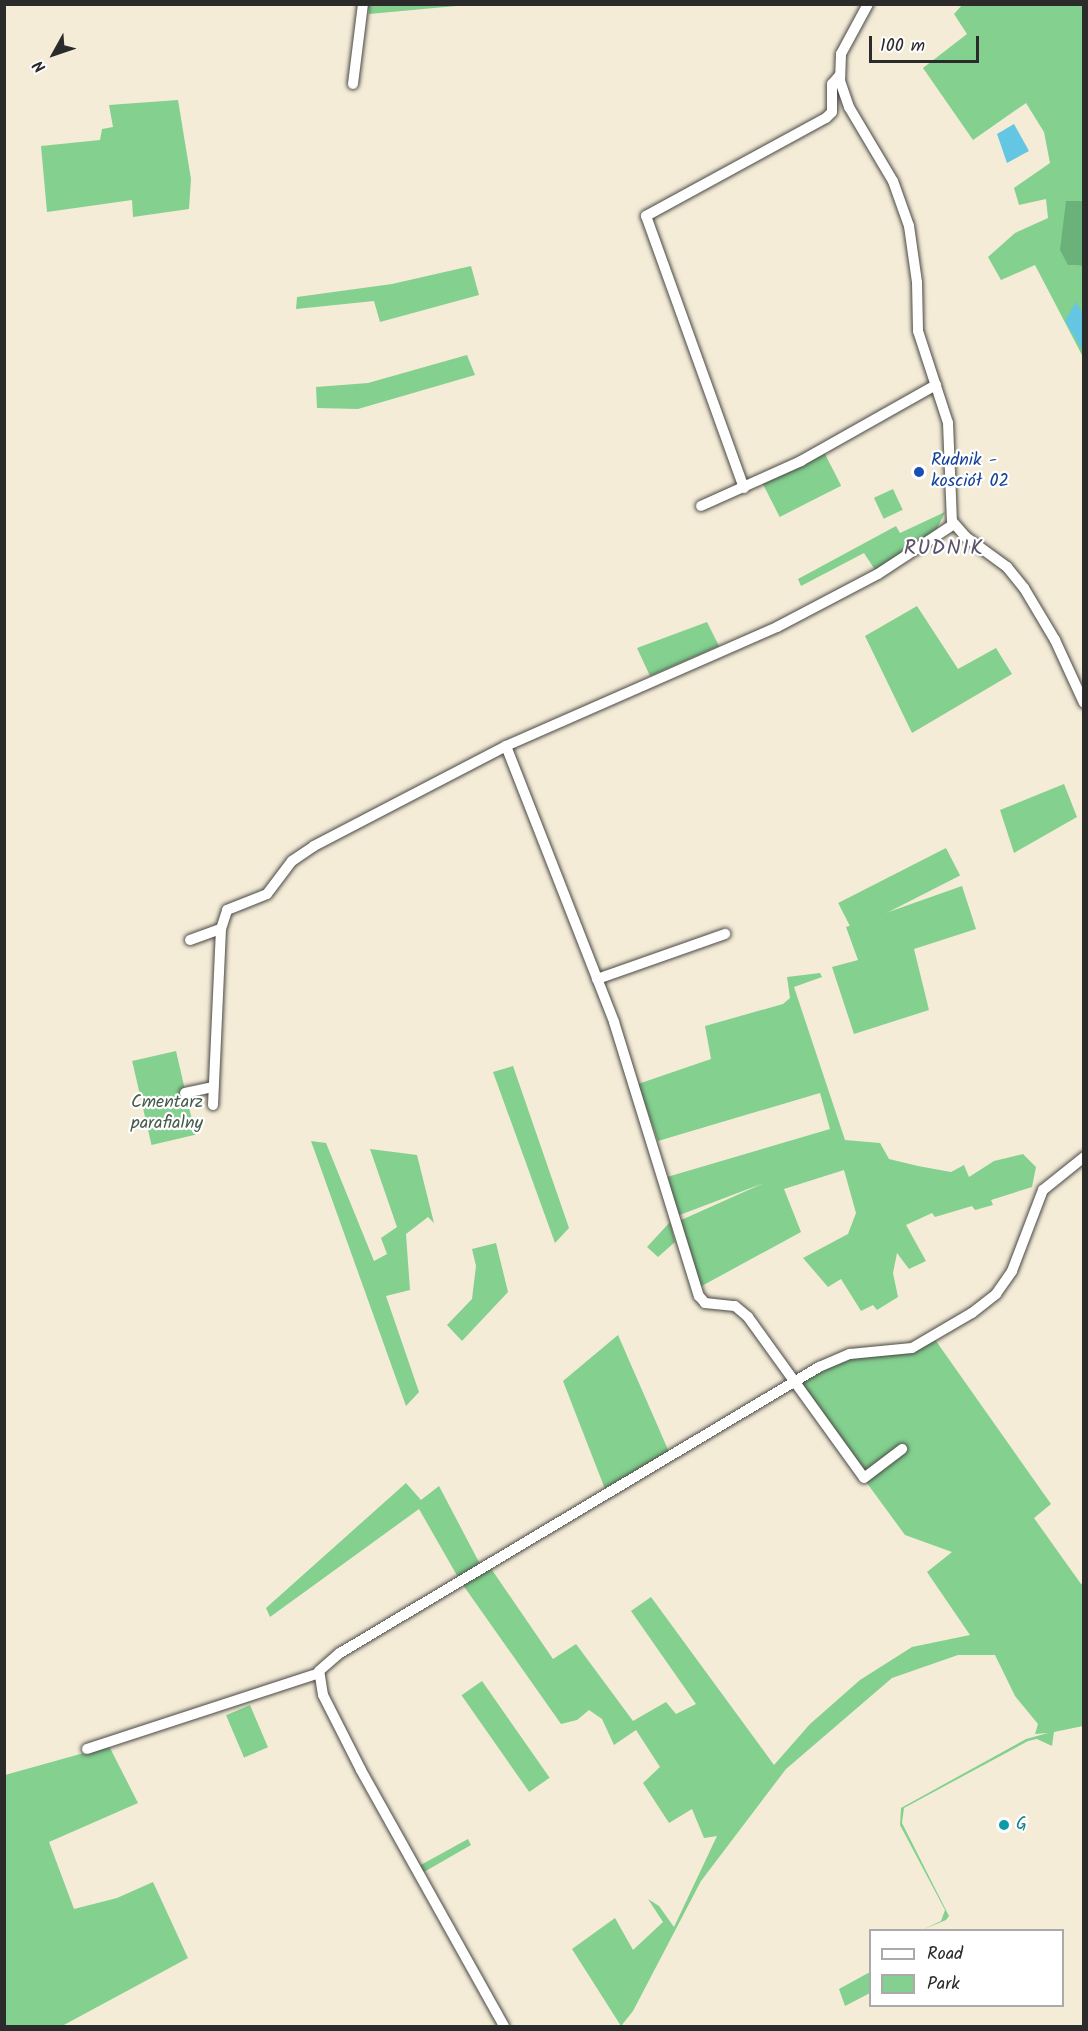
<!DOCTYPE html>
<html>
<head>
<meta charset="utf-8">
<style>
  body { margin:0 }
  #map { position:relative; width:1088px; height:2031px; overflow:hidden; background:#f4ecd7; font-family:Kalam,sans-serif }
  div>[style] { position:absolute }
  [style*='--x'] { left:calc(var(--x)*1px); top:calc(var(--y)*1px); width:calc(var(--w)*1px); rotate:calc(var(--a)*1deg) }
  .green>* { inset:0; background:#83d08f; transform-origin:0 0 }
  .forest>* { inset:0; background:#6ab27a }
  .water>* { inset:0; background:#64c6e2 }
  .roads { filter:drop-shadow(0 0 2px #494845) drop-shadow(0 0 2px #494845) }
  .minor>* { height:10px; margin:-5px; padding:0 5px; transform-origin:5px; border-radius:5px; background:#fff }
  .dots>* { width:16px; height:16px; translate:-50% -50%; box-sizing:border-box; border:3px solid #fff; border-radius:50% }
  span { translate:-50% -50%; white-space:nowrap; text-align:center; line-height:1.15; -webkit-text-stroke:4.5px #fff; paint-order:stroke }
  .transit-label { font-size:18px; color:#164399 }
  .left { translate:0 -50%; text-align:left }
  .park-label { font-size:18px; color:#455d49 }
  .culture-label { font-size:18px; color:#0d838f }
  .quarter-label { font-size:21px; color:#5b526b; letter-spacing:1.5px }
  .frame { position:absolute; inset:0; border:6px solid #2b2b2b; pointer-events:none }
  .legend { position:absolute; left:869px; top:1929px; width:195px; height:78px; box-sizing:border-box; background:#fff; border:2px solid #aaa; margin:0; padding:8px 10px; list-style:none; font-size:18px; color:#2b2b2b }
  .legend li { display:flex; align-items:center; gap:12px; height:30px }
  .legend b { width:30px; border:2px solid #aaa }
  .north { position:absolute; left:24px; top:24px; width:60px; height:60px; -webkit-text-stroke:4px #fff; paint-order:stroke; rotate:230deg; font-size:16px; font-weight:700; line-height:24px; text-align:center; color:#2b2b2b }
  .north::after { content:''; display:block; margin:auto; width:21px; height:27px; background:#2b2b2b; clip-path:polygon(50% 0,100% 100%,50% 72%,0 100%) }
  .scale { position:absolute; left:869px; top:36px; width:110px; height:27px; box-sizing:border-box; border:3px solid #2b2b2b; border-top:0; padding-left:8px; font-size:18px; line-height:21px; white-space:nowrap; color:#2b2b2b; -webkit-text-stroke:4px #fff; paint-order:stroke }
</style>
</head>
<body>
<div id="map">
  <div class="green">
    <i style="clip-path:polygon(368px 5px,467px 5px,369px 14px)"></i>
    <i style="clip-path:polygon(962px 5px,1083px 5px,1083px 201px,1066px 201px,1068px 265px,1083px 266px,1083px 357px,1035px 265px,1001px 280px,988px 257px,1015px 233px,1048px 218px,1046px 199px,1019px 205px,1014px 188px,1050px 163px,1044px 132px,1026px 103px,973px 140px,923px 68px,967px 34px,954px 14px)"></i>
    <i style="clip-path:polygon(178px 100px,191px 179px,189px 209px,133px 217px,132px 200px,47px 212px,41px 146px,100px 140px,102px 129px,113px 127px,109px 105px)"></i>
    <i style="clip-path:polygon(471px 266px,479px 295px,380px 322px,374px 301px,296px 309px,297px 297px,392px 284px)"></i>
    <i style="clip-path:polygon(467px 355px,475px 375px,358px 409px,317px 408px,316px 387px,368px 383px)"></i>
    <i style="left:823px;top:450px;width:40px;height:69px;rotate:63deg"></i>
    <i style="left:893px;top:489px;width:23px;height:21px;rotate:65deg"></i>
    <i style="clip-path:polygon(945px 512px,937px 529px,875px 570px,864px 553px,801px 586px,798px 579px,896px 526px,900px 533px)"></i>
    <i style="clip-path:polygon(917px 606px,958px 669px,996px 648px,1012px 674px,912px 733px,865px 636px)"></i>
    <i style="clip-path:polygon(707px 622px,719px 646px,650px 676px,637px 648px)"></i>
    <i style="clip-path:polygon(1064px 784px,1077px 817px,1014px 853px,1000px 810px)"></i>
    <i style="left:946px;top:848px;width:31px;height:121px;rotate:63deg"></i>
    <i style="clip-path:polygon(962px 886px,976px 929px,914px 949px,929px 1010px,854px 1034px,832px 967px,858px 960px,846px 927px)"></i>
    <i style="clip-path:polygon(820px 973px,822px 977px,794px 987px,845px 1140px,880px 1143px,889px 1159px,918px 1166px,951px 1172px,964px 1165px,969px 1177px,994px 1161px,1023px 1154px,1036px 1167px,1032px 1187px,991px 1200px,993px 1205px,975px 1210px,972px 1206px,935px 1217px,932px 1213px,906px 1225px,926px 1261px,909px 1269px,897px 1253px,893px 1273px,898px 1297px,877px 1310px,873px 1305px,861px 1311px,841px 1279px,828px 1287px,803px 1258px,848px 1234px,856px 1213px,844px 1170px,784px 1189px,801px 1232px,698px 1288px,679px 1221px,764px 1183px,677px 1216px,667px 1177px,830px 1129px,820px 1093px,658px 1141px,638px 1084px,711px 1059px,705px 1026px,783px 1004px,790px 998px,787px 977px)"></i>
    <i style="left:176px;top:1051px;width:86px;height:45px;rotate:77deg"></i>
    <i style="clip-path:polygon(513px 1066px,569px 1228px,555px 1243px,493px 1072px)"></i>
    <i style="clip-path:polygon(311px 1141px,326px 1143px,374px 1261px,387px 1254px,381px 1238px,397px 1227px,370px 1149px,417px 1155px,434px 1223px,428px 1217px,406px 1234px,410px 1290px,386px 1296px,419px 1392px,406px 1406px)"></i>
    <i style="clip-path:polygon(670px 1222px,675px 1242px,658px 1257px,647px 1247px)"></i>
    <i style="clip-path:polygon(496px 1243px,508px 1292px,462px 1341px,447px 1325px,472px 1299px,476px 1266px,472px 1249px)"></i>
    <i style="clip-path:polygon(618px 1335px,669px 1452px,605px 1489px,563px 1381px)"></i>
    <i style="clip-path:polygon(936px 1341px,1051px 1504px,1034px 1518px,1081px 1584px,1083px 1583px,1083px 1726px,1054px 1732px,1052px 1746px,1037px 1739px,1028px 1741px,904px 1808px,902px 1823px,949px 1916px,946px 1920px,922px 1930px,941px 1921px,945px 1910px,900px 1825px,901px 1808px,1026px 1739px,1048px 1733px,1035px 1734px,1038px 1724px,1015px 1696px,995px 1655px,958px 1655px,892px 1678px,786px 1769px,701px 1881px,633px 2011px,621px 2026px,572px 1949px,615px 1918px,633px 1950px,663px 1922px,648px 1899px,659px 1906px,674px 1927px,717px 1836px,704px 1838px,692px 1809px,669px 1823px,643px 1783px,660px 1767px,636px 1730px,614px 1745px,602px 1719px,589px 1710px,577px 1720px,561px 1724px,463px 1585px,490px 1567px,553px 1659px,576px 1644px,633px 1721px,666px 1702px,676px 1714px,696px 1704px,631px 1611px,651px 1597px,774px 1765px,810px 1724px,860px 1680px,912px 1647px,970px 1635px,927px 1572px,952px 1552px,905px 1535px,795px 1385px,847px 1358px)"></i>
    <i style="clip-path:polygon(406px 1483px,421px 1500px,439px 1486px,481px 1566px,459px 1579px,419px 1509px,270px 1617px,266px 1608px)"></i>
    <i style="left:482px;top:1681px;width:118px;height:25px;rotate:55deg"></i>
    <i style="left:250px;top:1705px;width:46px;height:26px;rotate:67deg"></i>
    <i style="clip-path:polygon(109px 1746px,138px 1803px,49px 1842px,74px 1909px,117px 1898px,153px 1882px,188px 1958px,62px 2026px,5px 2026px,5px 1775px)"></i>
    <i style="clip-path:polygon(468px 1839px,471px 1845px,424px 1872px,417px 1867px)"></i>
    <i style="clip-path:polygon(870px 1972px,870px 1993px,845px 2006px,839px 1989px)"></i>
  </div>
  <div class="forest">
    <i style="clip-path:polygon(1066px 201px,1083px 201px,1083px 266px,1068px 265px,1060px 250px)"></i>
  </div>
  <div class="water">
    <i style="clip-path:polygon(1014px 124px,1029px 151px,1007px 163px,997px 134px)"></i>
    <i style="clip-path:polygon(1076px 302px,1083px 314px,1083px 351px,1065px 321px)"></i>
  </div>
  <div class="roads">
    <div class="minor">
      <i style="--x:868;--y:4;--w:57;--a:118.4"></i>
      <i style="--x:841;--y:54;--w:27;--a:92"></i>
      <i style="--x:840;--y:81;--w:28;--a:71"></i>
      <i style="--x:849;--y:107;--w:86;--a:59.3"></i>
      <i style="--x:893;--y:181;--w:48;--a:70.4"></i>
      <i style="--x:909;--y:226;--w:57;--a:81.9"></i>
      <i style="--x:917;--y:282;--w:49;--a:88.8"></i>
      <i style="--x:918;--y:331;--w:97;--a:71.9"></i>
      <i style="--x:948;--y:423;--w:98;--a:87.7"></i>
      <i style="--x:952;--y:521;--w:21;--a:49"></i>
      <i style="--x:966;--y:537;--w:51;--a:36.2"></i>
      <i style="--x:1007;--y:567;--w:27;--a:51"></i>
      <i style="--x:1024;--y:588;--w:61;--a:59.2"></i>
      <i style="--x:1055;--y:640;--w:69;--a:65.3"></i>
      <i style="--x:353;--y:84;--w:81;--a:-82.9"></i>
      <i style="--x:744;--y:488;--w:289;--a:-109.8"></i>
      <i style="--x:646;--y:216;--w:205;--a:-28.6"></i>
      <i style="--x:826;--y:118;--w:8;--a:-45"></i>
      <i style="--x:832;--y:112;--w:28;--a:-90"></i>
      <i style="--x:832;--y:84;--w:11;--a:-49"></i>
      <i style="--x:701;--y:506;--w:110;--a:-24.2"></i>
      <i style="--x:801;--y:461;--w:155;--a:-29.4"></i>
      <i style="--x:506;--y:746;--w:296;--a:68.6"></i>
      <i style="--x:614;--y:1022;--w:287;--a:72.8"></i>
      <i style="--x:699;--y:1296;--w:9;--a:49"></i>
      <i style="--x:705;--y:1303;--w:30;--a:6"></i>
      <i style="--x:735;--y:1306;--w:17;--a:40"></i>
      <i style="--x:748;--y:1317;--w:198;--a:54.2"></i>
      <i style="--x:864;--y:1478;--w:48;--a:-37.3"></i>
      <i style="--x:190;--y:940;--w:33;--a:-20"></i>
      <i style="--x:597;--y:979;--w:136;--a:-19.4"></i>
      <i style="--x:185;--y:1093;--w:29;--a:-12"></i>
      <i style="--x:213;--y:1105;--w:176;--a:-87.4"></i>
      <i style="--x:221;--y:929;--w:20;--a:-72"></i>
      <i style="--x:227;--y:910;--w:43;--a:-21.8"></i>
      <i style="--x:267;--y:894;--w:41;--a:-52.9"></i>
      <i style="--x:292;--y:861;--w:27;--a:-34"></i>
      <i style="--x:314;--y:846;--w:216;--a:-27.5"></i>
      <i style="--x:506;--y:746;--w:296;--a:-23.7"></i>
      <i style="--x:777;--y:627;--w:114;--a:-27.7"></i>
      <i style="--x:878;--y:574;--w:91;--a:-33.3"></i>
      <i style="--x:87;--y:1749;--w:242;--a:-18.1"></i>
      <i style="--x:504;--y:2026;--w:293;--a:-119.2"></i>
      <i style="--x:361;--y:1770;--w:84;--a:-116.9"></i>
      <i style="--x:323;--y:1695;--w:24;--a:-99"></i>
      <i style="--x:319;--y:1671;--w:28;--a:-41"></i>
      <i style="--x:340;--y:1653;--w:558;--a:-30.84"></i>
      <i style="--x:819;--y:1367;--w:34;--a:-23"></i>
      <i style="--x:850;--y:1354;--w:62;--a:-5.5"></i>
      <i style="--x:912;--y:1348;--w:69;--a:-30.3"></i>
      <i style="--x:972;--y:1313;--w:31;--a:-38"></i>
      <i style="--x:996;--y:1294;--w:28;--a:-55"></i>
      <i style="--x:1012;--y:1271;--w:87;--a:-69.1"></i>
      <i style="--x:1043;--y:1190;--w:53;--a:-38.8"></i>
    </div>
  </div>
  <div class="dots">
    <i style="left:919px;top:472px;background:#1a4fb4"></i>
    <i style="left:1004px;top:1825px;background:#0f9aa8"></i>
  </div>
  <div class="transit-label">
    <span class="left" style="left:931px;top:472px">Rudnik -<br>kosciół 02</span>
  </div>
  <div class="park-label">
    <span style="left:167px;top:1114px">Cmentarz<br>parafialny</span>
  </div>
  <div class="culture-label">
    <span class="left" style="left:1016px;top:1825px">G</span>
  </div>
  <div class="quarter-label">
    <span style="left:944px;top:549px">RUDNIK</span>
  </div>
  <div class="frame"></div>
  <ul class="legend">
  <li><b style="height:8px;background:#fff"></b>Road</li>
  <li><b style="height:16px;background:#83d08f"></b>Park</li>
  </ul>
  <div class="north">N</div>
  <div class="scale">100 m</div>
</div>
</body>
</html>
